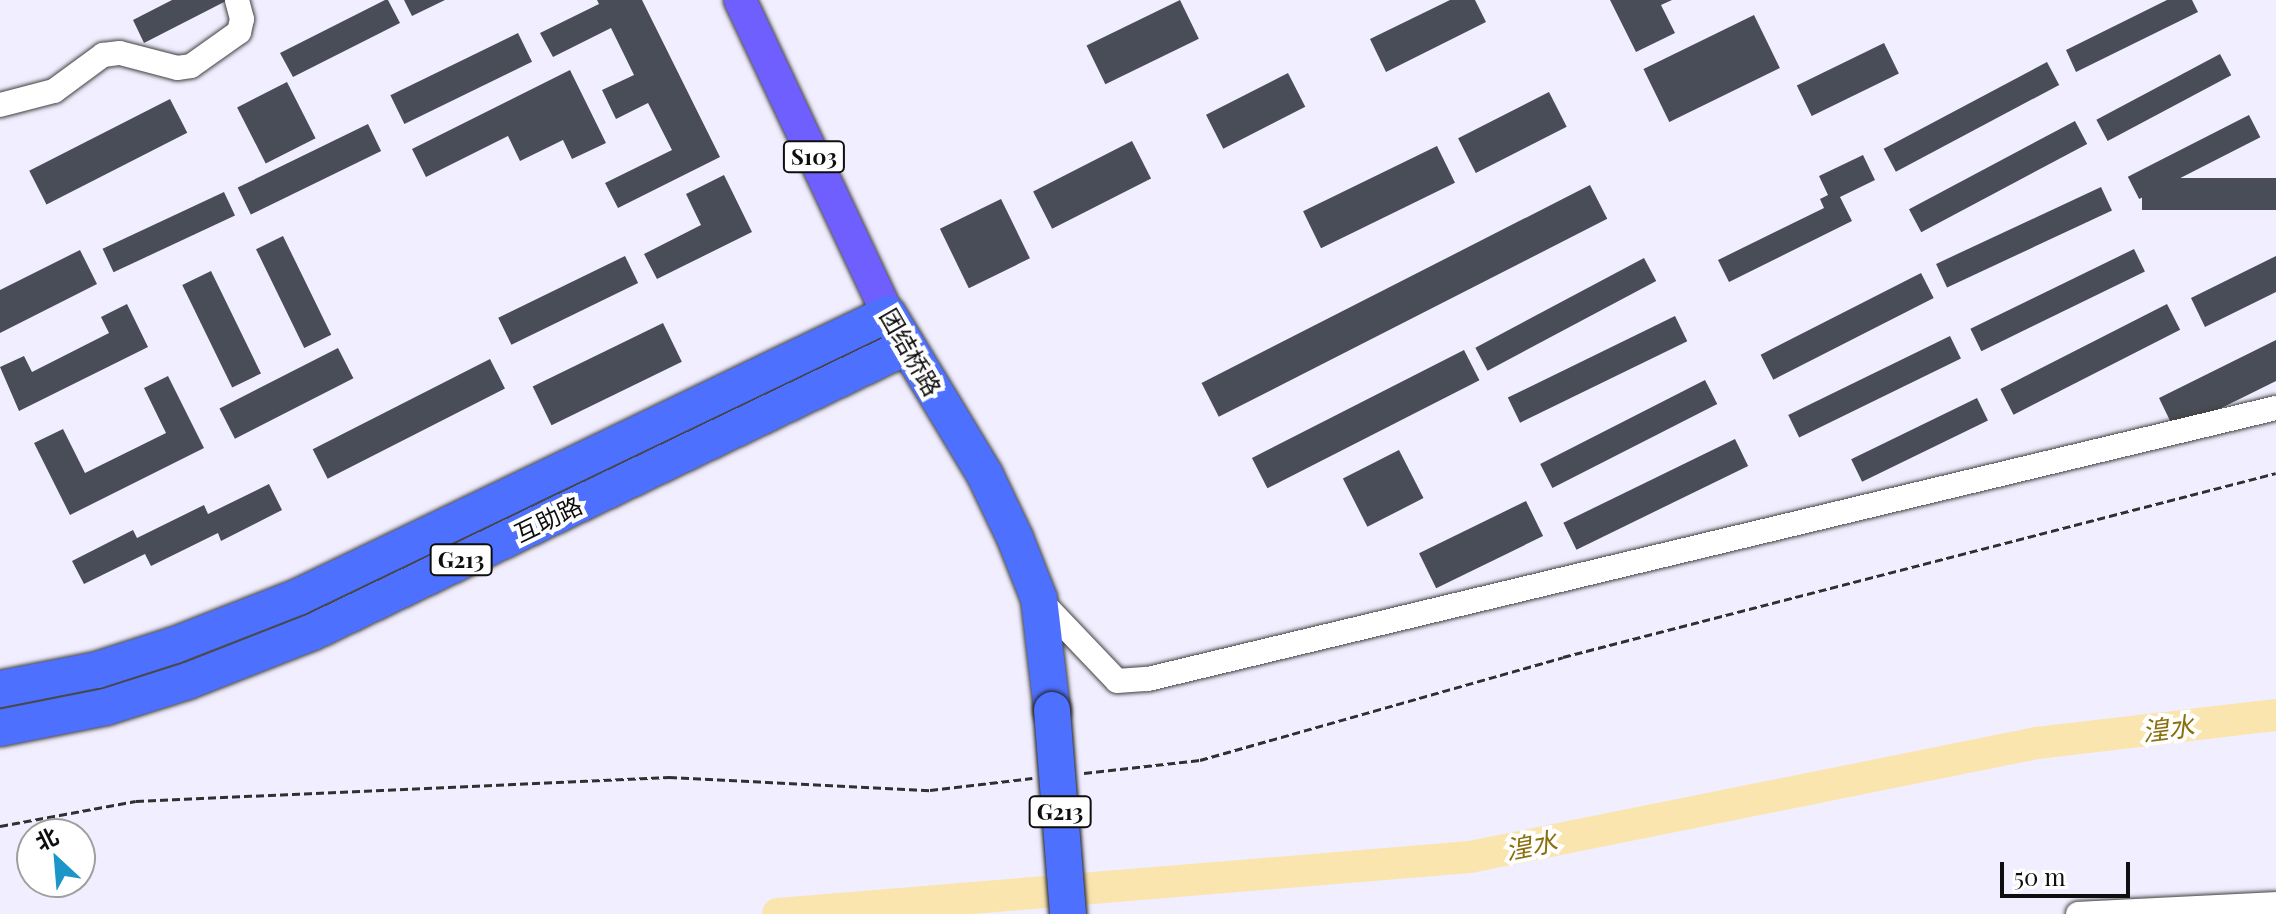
<!DOCTYPE html>
<html>
<head>
<meta charset="utf-8">
<style>
  body { margin:0 }
  #map { position:relative; width:2276px; height:914px; overflow:hidden; background:#f1efff; font-family:"Playfair Display","Noto Sans SC",serif }
  div>[style] { position:absolute }
  [style*='--x'] { left:calc(var(--x)*1px); top:calc(var(--y)*1px); width:calc(var(--w)*1px); rotate:calc(var(--a)*1deg) }
  .river>* { height:32px; margin:-16px; padding:0 16px; transform-origin:16px; border-radius:16px; background:#fae5af }
  .building>* { inset:0; background:#494d57; transform-origin:0 0 }
  .path>* { height:3px; margin-top:-1.5px; transform-origin:0; background:repeating-linear-gradient(90deg,#303030 0 8px,transparent 0 12px) }
  .roads { filter:drop-shadow(0 0 2px #414141) drop-shadow(0 0 2px #414141) }
  .minor>* { height:24px; margin:-12px; padding:0 12px; transform-origin:12px; border-radius:12px; background:#fff }
  .major>* { height:32px; margin:-16px; padding:0 16px; transform-origin:16px; border-radius:16px; background:#6f5fff }
  .highway>* { height:36px; margin:-18px; padding:0 18px; transform-origin:18px; border-radius:18px; background:#4e70fe }
  .bridges { filter:drop-shadow(0 0 2px #1f1f1f) drop-shadow(0 0 2px #1f1f1f) }
  .highway-bridge>* { height:36px; margin:-18px; padding:0 18px; transform-origin:18px; border-radius:18px; background:#4e70fe }
  span { translate:-50% -50%; white-space:nowrap; text-align:center; line-height:1.15; -webkit-text-stroke:8px #fff; paint-order:stroke }
  .shield-label span { padding:2px 6px; background:#fff; border:2px solid; border-radius:6px; -webkit-text-stroke-width:0 }
  .shield-label { font-size:22px; color:#0e0e0e; font-weight:700 }
  .street-label { font-size:24px; color:#0e0e0e }
  .water-label { font-size:26px; color:#8b6f0f; font-style:italic }
  .north { position:absolute; left:16px; top:818px; width:80px; height:80px; box-sizing:border-box; background:#fff; border:2px solid #9f9f9f; border-radius:50%; rotate:334deg; font-size:22px; font-weight:700; line-height:32px; text-align:center; color:#0e0e0e }
  .north::after { content:''; display:block; margin:auto; width:28px; height:36px; background:#1c95c8; clip-path:polygon(50% 0,100% 100%,50% 72%,0 100%) }
  .scale { position:absolute; left:2000px; top:862px; width:130px; height:36px; box-sizing:border-box; border:4px solid #0e0e0e; border-top:0; padding-left:10px; font-size:24px; line-height:28px; white-space:nowrap; color:#0e0e0e; -webkit-text-stroke:6px #fff; paint-order:stroke }
</style>
</head>
<body>
<div id="map">
  <div class="river">
    <i style="--x:778;--y:914;--w:694;--a:-4.71"></i>
    <i style="--x:1470;--y:857;--w:578;--a:-11.37"></i>
    <i style="--x:2037;--y:743;--w:241;--a:-6.7"></i>
  </div>
  <div class="building">
    <i style="clip-path:polygon(172px 0,228px 0,144px 43px,133px 20px)"></i>
    <i style="clip-path:polygon(385px 0,388px 0,400px 23px,293px 77px,280px 53px)"></i>
    <i style="clip-path:polygon(404px 0,445px 0,412px 16px)"></i>
    <i style="clip-path:polygon(597px 0,642px 0,720px 157px,618px 208px,605px 183px,672px 150px,648px 103px,616px 119px,602px 90px,634px 75px,611px 28px,553px 57px,540px 33px,599px 4px)"></i>
    <i style="left:1180px;top:0;width:43px;height:104px;rotate:64deg"></i>
    <i style="clip-path:polygon(1450px 0,1475px 0,1486px 22px,1386px 72px,1370px 39px)"></i>
    <i style="clip-path:polygon(1610px 0,1672px 0,1661px 5px,1675px 33px,1636px 52px)"></i>
    <i style="clip-path:polygon(2167px 0,2192px 0,2198px 12px,2076px 72px,2066px 50px)"></i>
    <i style="left:1754px;top:15px;width:59px;height:123px;rotate:64deg"></i>
    <i style="left:518px;top:33px;width:32px;height:142px;rotate:64deg"></i>
    <i style="left:1884px;top:43px;width:34px;height:97px;rotate:64deg"></i>
    <i style="left:2220px;top:54px;width:24px;height:140px;rotate:62deg"></i>
    <i style="left:2047px;top:62px;width:26px;height:185px;rotate:62deg"></i>
    <i style="clip-path:polygon(570px 70px,606px 143px,572px 159px,563px 140px,520px 161px,508px 136px,426px 177px,412px 149px)"></i>
    <i style="left:1288px;top:73px;width:38px;height:92px;rotate:63deg"></i>
    <i style="left:287px;top:82px;width:63px;height:56px;rotate:63deg"></i>
    <i style="left:1549px;top:92px;width:39px;height:102px;rotate:63deg"></i>
    <i style="left:170px;top:99px;width:38px;height:158px;rotate:63deg"></i>
    <i style="left:2249px;top:115px;width:25px;height:136px;rotate:63deg"></i>
    <i style="left:2075px;top:121px;width:26px;height:188px;rotate:62deg"></i>
    <i style="left:368px;top:124px;width:30px;height:145px;rotate:64deg"></i>
    <i style="left:1132px;top:141px;width:42px;height:111px;rotate:63deg"></i>
    <i style="left:1437px;top:146px;width:41px;height:149px;rotate:64deg"></i>
    <i style="clip-path:polygon(1863px 155px,1875px 180px,1840px 197px,1852px 221px,1729px 282px,1718px 260px,1824px 208px,1820px 199px,1828px 195px,1819px 176px)"></i>
    <i style="clip-path:polygon(724px 175px,752px 232px,657px 279px,644px 254px,701px 225px,686px 194px)"></i>
    <i style="left:2276px;top:178px;width:32px;height:134px;rotate:90deg"></i>
    <i style="left:1590px;top:185px;width:38px;height:436px;rotate:63deg"></i>
    <i style="left:2101px;top:187px;width:26px;height:182px;rotate:65deg"></i>
    <i style="left:224px;top:192px;width:26px;height:134px;rotate:65deg"></i>
    <i style="left:1001px;top:199px;width:66px;height:68px;rotate:64deg"></i>
    <i style="left:283px;top:236px;width:110px;height:30px;rotate:64deg"></i>
    <i style="left:2134px;top:249px;width:25px;height:182px;rotate:64deg"></i>
    <i style="clip-path:polygon(80px 250px,97px 284px,0 333px,0 290px)"></i>
    <i style="left:625px;top:256px;width:30px;height:141px;rotate:64deg"></i>
    <i style="clip-path:polygon(2276px 256px,2276px 292px,2205px 327px,2191px 298px)"></i>
    <i style="left:1644px;top:258px;width:26px;height:191px;rotate:62deg"></i>
    <i style="left:211px;top:271px;width:114px;height:32px;rotate:64deg"></i>
    <i style="left:1921px;top:273px;width:28px;height:180px;rotate:63deg"></i>
    <i style="clip-path:polygon(127px 304px,148px 347px,19px 411px,0 367px,24px 356px,32px 372px,109px 333px,101px 317px)"></i>
    <i style="left:2167px;top:304px;width:29px;height:187px;rotate:63deg"></i>
    <i style="left:1675px;top:316px;width:28px;height:186px;rotate:64deg"></i>
    <i style="left:663px;top:323px;width:43px;height:145px;rotate:64deg"></i>
    <i style="left:1950px;top:336px;width:25px;height:180px;rotate:64deg"></i>
    <i style="clip-path:polygon(2276px 340px,2276px 381px,2175px 431px,2159px 398px)"></i>
    <i style="left:338px;top:348px;width:34px;height:133px;rotate:63deg"></i>
    <i style="left:1464px;top:350px;width:34px;height:238px;rotate:63deg"></i>
    <i style="left:490px;top:359px;width:33px;height:199px;rotate:63deg"></i>
    <i style="clip-path:polygon(168px 376px,204px 448px,70px 515px,34px 443px,63px 429px,85px 473px,166px 433px,144px 388px)"></i>
    <i style="left:1705px;top:380px;width:27px;height:185px;rotate:63deg"></i>
    <i style="left:1977px;top:398px;width:25px;height:140px;rotate:64deg"></i>
    <i style="left:1735px;top:439px;width:30px;height:191px;rotate:64deg"></i>
    <i style="left:1399px;top:450px;width:54px;height:63px;rotate:63deg"></i>
    <i style="clip-path:polygon(269px 484px,282px 510px,221px 541px,218px 533px,151px 566px,145px 554px,84px 584px,72px 561px,133px 530px,137px 538px,204px 505px,208px 514px)"></i>
    <i style="left:1526px;top:501px;width:39px;height:119px;rotate:64deg"></i>
  </div>
  <div class="path">
    <i style="--x:1084;--y:773;--w:117;--a:-6.4"></i>
    <i style="--x:1200;--y:760;--w:377;--a:-15.8"></i>
    <i style="--x:1563;--y:657;--w:736;--a:-14.47"></i>
    <i style="--x:0;--y:826;--w:138;--a:-10.4"></i>
    <i style="--x:136;--y:801;--w:534;--a:-2.58"></i>
    <i style="--x:669;--y:777;--w:261;--a:2.9"></i>
    <i style="--x:930;--y:790;--w:103;--a:-6.7"></i>
  </div>
  <div class="roads">
    <div class="minor">
      <i style="--x:0;--y:105;--w:56;--a:-14.5"></i>
      <i style="--x:54;--y:91;--w:61;--a:-36.3"></i>
      <i style="--x:103;--y:55;--w:17;--a:-7"></i>
      <i style="--x:120;--y:53;--w:59;--a:14.7"></i>
      <i style="--x:177;--y:68;--w:14;--a:-8"></i>
      <i style="--x:191;--y:66;--w:59;--a:-35.3"></i>
      <i style="--x:239;--y:32;--w:13;--a:-77"></i>
      <i style="--x:242;--y:19;--w:20;--a:-105"></i>
      <i style="--x:1039;--y:599;--w:113;--a:46.4"></i>
      <i style="--x:1117;--y:681;--w:31;--a:-4"></i>
      <i style="--x:1148;--y:679;--w:1160;--a:-13.51"></i>
      <i style="--x:2078;--y:914;--w:198;--a:-2.9"></i>
    </div>
    <div class="major">
      <i style="--x:740;--y:0;--w:347;--a:64.8"></i>
    </div>
    <div class="highway">
      <i style="--x:0;--y:689;--w:99;--a:-11.1"></i>
      <i style="--x:97;--y:670;--w:82;--a:-17.8"></i>
      <i style="--x:175;--y:645;--w:132;--a:-21.3"></i>
      <i style="--x:298;--y:597;--w:654;--a:-25.63"></i>
      <i style="--x:888;--y:314;--w:188;--a:58.9"></i>
      <i style="--x:985;--y:475;--w:70;--a:64.5"></i>
      <i style="--x:1015;--y:538;--w:66;--a:68.5"></i>
      <i style="--x:1039;--y:599;--w:112;--a:83.3"></i>
      <i style="--x:0;--y:728;--w:108;--a:-11.2"></i>
      <i style="--x:106;--y:707;--w:86;--a:-17.6"></i>
      <i style="--x:188;--y:681;--w:134;--a:-21.4"></i>
      <i style="--x:313;--y:632;--w:658;--a:-25.67"></i>
    </div>
  </div>
  <div class="bridges">
    <div class="highway-bridge">
      <i style="--x:1052;--y:710;--w:205;--a:85.5"></i>
    </div>
  </div>
  <div class="shield-label">
    <span style="left:814px;top:157px">S103</span>
    <span style="left:461px;top:560px">G213</span>
    <span style="left:1060px;top:812px">G213</span>
  </div>
  <div class="street-label">
    <span style="left:911px;top:352px;rotate:60deg">团结桥路</span>
    <span style="left:548px;top:519px;rotate:-26deg">互助路</span>
  </div>
  <div class="water-label">
    <span style="left:2168px;top:728px;rotate:-7deg">湟水</span>
    <span style="left:1531px;top:845px;rotate:-11deg">湟水</span>
  </div>
  <div class="north">北</div>
  <div class="scale">50 m</div>
</div>
</body>
</html>
